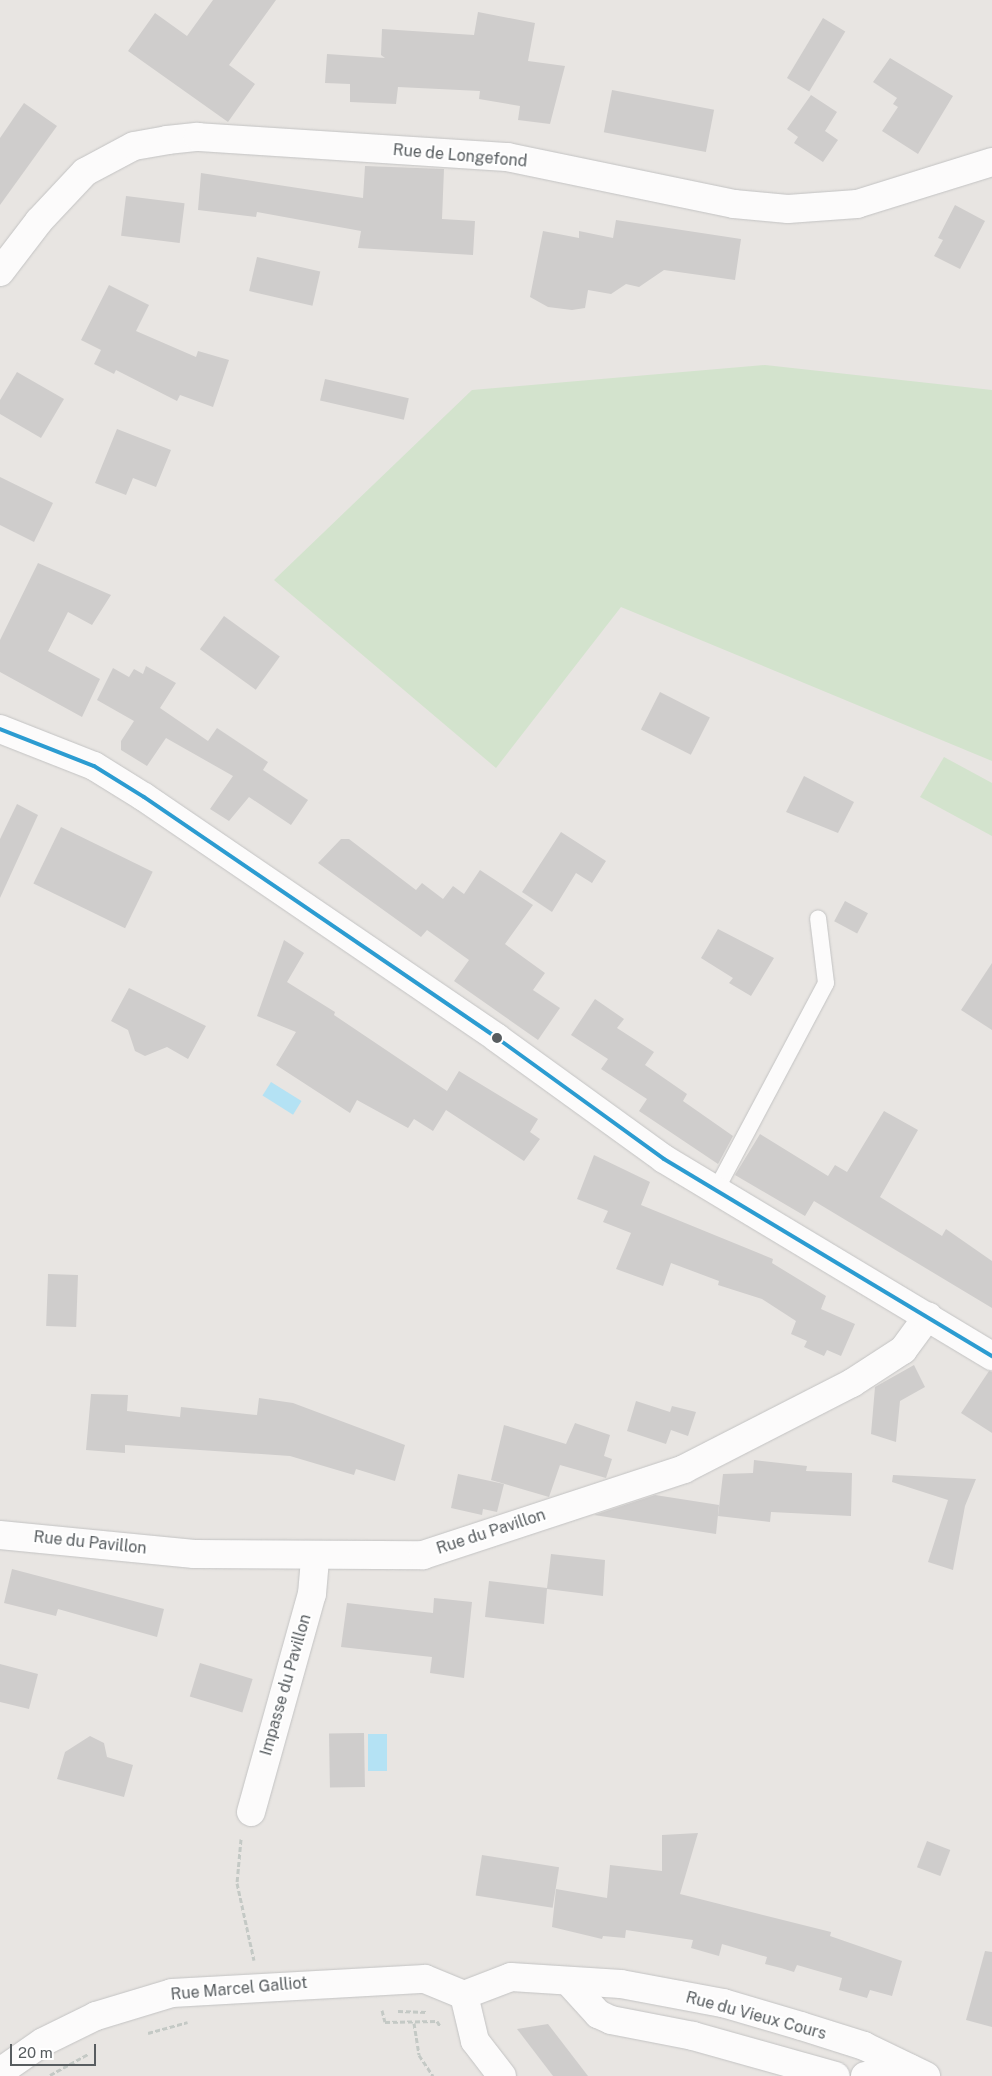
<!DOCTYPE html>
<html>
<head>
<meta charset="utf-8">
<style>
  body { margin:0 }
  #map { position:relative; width:992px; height:2076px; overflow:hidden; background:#e8e5e2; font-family:"Public Sans",sans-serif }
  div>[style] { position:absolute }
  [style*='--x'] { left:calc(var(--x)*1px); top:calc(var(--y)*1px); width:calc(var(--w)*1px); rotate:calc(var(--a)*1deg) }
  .green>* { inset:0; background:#d3e3cd }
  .water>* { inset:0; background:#b4e2f4; transform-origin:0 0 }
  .building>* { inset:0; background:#cfcdcc; transform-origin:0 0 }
  .path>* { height:3px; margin-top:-1.5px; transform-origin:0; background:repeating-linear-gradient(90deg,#c4c9c5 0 5px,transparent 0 7.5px) }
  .roads { filter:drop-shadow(0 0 1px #c3c3c3) drop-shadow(0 0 1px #c3c3c3) }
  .lane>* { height:16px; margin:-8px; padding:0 8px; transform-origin:8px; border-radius:8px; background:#fcfbfb }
  .street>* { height:28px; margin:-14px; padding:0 14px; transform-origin:14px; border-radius:14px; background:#fcfbfb }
  .secondary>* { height:28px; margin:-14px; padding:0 14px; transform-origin:14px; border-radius:14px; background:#fcfbfb }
  .bus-1>* { height:4px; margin:-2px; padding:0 2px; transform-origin:2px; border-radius:2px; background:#2c9cd1 }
  .dots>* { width:14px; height:14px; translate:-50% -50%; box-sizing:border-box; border:2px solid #fff; border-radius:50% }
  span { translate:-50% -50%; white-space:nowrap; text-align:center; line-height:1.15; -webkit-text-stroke:4px #fff; paint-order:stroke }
  .street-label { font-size:16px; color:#585d60 }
  .scale { position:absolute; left:10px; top:2044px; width:86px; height:22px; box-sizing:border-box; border:2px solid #585d60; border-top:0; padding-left:6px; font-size:15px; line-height:18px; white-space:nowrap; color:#585d60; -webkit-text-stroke:4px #fff; paint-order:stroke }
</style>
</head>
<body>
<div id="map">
  <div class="green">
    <i style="clip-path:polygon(765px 365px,992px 390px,992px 761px,621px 607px,496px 768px,274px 580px,472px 390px)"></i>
    <i style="clip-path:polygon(944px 757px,992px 783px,992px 836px,920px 797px)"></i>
  </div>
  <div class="water">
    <i style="left:271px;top:1082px;width:36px;height:16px;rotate:32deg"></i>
    <i style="left:368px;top:1734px;width:19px;height:37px"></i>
  </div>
  <div class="building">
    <i style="clip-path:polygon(213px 0,276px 0,229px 65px,255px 84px,228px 122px,128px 51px,155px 13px,187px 36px)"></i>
    <i style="clip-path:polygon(478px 12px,535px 23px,528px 61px,565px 66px,550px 124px,518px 120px,520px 106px,479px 99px,480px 91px,398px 87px,396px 104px,350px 102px,350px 84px,325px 83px,327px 54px,385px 58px,381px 55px,382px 29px,474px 35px)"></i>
    <i style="left:823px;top:18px;width:26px;height:70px;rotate:31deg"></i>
    <i style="clip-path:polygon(890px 58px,953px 96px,918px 154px,882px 131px,898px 107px,893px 104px,897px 98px,873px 82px)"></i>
    <i style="left:612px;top:90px;width:104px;height:43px;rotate:11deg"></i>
    <i style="clip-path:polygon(811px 95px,837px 112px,825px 131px,838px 140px,823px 162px,794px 143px,798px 137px,787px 129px)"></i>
    <i style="clip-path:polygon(24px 103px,57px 126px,0 205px,0 138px)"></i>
    <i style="clip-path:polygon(365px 166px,444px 169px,442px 219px,475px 221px,473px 255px,358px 248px,361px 231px,257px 212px,256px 217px,198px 210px,201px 173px,363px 198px)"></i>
    <i style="left:126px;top:196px;width:59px;height:40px;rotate:7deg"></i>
    <i style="clip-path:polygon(955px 205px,985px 221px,960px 269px,934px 256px,943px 240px,938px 238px)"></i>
    <i style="clip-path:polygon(616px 220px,741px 239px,735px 280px,664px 270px,639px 287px,626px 284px,611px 294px,588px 290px,585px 308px,572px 310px,548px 307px,530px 297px,543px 231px,579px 238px,579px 231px,613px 238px)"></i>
    <i style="left:257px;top:257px;width:65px;height:35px;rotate:13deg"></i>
    <i style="clip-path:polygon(109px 285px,149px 305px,136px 331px,196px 357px,198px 351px,229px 360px,213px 407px,180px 395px,177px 401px,116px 370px,114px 374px,94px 364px,101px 350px,81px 340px)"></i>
    <i style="clip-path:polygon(17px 372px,64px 399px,41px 438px,0 414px,0 400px)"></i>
    <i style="left:325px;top:379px;width:86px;height:22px;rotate:13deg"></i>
    <i style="clip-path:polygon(117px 429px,171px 450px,156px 487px,133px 478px,126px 495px,95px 483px)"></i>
    <i style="clip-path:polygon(0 477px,53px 503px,34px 542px,0 525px)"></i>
    <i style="clip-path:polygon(38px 563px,111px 595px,92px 625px,68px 612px,48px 651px,100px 679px,82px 717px,0 672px,0 640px)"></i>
    <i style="left:224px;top:616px;width:69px;height:41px;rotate:36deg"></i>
    <i style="clip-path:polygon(146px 666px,176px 683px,160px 708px,208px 741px,217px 728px,268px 762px,263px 770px,308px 800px,291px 825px,249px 797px,229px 821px,210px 809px,233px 776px,166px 738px,147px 766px,121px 750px,121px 741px,134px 721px,97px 700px,113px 668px,129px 677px,134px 669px,143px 674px)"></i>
    <i style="left:660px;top:692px;width:56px;height:42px;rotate:27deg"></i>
    <i style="clip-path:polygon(804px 776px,854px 802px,838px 833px,786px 812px)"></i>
    <i style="clip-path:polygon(17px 804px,38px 815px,0 898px,0 839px)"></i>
    <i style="left:61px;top:827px;width:102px;height:63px;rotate:26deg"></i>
    <i style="clip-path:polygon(561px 832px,606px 861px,592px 883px,576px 873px,552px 912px,522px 892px)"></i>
    <i style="clip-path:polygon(341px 839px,349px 839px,416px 890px,422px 883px,443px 899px,453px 886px,464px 894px,480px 870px,533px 905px,505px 944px,545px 973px,533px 990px,560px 1008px,538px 1040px,454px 981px,469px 960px,427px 930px,421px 937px,318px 863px)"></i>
    <i style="left:845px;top:901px;width:26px;height:23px;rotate:28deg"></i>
    <i style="clip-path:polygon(718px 929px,774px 958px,751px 996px,729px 983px,733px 978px,701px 958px)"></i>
    <i style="clip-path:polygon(284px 940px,304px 953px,287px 982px,335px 1012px,334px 1015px,447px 1091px,459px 1071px,538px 1119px,530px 1132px,540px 1139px,524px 1161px,446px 1110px,433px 1131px,414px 1119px,408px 1128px,357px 1100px,350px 1113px,276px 1065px,296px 1032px,257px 1016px)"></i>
    <i style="clip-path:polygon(992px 963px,992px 1030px,961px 1010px)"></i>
    <i style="clip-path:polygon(129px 988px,206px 1026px,188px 1059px,167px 1047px,145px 1056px,135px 1051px,128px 1030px,111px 1021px)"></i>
    <i style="clip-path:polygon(595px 999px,624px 1019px,617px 1028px,654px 1052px,645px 1065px,687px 1094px,683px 1101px,733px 1136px,718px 1164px,639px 1111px,647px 1099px,601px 1069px,608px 1059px,571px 1035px)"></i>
    <i style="clip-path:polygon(884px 1111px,918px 1130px,880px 1197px,942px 1236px,946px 1229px,992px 1261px,992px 1308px,814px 1201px,805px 1216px,735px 1175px,760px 1134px,828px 1176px,835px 1165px,847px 1172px)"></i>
    <i style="clip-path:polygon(594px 1155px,650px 1182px,641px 1205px,773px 1259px,772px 1263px,826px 1296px,821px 1309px,855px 1324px,841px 1356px,827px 1350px,824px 1356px,804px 1347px,807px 1341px,791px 1334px,796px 1321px,762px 1299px,718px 1285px,719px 1281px,671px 1263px,663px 1286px,616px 1269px,631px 1233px,603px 1222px,608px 1211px,577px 1199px)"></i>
    <i style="left:48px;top:1274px;width:30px;height:52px;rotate:2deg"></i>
    <i style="clip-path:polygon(914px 1365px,925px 1387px,900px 1401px,896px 1442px,871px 1434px,875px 1387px)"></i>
    <i style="clip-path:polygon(989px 1371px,992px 1372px,992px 1433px,961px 1413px)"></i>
    <i style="clip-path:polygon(91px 1394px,128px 1395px,127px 1411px,180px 1417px,181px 1407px,257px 1415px,259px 1398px,293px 1403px,405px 1445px,395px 1481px,356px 1469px,354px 1475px,290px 1456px,125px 1445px,125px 1453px,86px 1450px)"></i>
    <i style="clip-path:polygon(636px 1401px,670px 1412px,672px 1406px,696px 1412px,688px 1436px,671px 1430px,666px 1444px,627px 1431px)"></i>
    <i style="clip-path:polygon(575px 1423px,610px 1435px,604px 1456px,612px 1459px,606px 1478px,560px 1465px,549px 1497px,491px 1480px,504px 1425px,566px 1444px)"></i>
    <i style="clip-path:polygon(754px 1460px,807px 1466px,806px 1471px,852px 1473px,851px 1516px,771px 1512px,770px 1522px,718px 1516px,723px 1474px,753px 1473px)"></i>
    <i style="clip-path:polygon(458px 1474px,504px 1484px,497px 1512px,483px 1509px,482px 1515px,451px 1508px)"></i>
    <i style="clip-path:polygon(893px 1475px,976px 1479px,965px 1506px,953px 1570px,928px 1562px,948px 1500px,892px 1482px)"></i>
    <i style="clip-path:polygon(655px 1495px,719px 1505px,716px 1534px,594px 1515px)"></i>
    <i style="clip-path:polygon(551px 1554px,605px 1560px,603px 1596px,547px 1589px,544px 1624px,485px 1617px,489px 1581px,547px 1588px)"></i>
    <i style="clip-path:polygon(12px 1569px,164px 1609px,157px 1637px,58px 1609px,56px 1616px,4px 1603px)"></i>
    <i style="clip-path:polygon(434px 1598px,472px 1602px,464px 1678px,430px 1673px,432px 1657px,341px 1647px,347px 1603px,433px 1613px)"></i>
    <i style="left:200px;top:1663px;width:55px;height:35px;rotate:17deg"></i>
    <i style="clip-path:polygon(0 1664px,38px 1674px,29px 1709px,0 1702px)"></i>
    <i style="left:364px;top:1733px;width:54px;height:35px;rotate:89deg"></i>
    <i style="clip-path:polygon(90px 1736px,104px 1743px,107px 1757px,133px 1765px,124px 1797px,57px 1779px,65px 1752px)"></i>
    <i style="clip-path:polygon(698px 1833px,680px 1894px,831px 1932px,830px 1936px,902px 1961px,892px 1996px,870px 1990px,867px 1998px,839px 1990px,842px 1978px,797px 1965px,794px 1972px,781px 1968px,765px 1964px,767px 1957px,722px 1944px,719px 1956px,691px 1948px,693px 1940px,626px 1930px,625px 1938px,603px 1936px,602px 1939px,552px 1927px,556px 1889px,607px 1898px,610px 1865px,662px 1871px,662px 1835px)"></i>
    <i style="left:927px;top:1841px;width:25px;height:28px;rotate:21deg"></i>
    <i style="left:482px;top:1855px;width:78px;height:41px;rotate:9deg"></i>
    <i style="clip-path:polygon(985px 1951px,992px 1952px,992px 2027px,966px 2020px)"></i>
    <i style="clip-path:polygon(548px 2024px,588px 2076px,553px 2076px,517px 2029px)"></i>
  </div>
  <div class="path">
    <i style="--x:241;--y:1839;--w:44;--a:95.2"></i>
    <i style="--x:237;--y:1883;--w:79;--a:77.6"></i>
    <i style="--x:382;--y:2010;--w:12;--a:76"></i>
    <i style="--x:385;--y:2022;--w:52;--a:-1.1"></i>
    <i style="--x:437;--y:2021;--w:6;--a:59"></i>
    <i style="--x:398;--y:2011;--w:29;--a:2"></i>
    <i style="--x:414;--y:2023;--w:32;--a:81"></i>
    <i style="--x:419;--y:2055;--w:25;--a:56"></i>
    <i style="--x:148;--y:2033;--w:41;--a:-15.4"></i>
    <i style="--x:50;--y:2075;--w:43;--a:-28.9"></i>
  </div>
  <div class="roads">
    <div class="lane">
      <i style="--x:716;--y:1190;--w:234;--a:-62"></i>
      <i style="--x:826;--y:983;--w:65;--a:-97"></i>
    </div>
    <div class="street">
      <i style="--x:0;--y:272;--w:64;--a:-52.6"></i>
      <i style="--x:39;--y:221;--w:67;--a:-46.8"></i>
      <i style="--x:85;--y:172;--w:55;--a:-28"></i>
      <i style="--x:134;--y:146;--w:34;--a:-10"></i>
      <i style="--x:167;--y:140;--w:31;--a:-6"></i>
      <i style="--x:198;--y:137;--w:310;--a:3.7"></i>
      <i style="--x:507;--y:157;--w:232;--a:11.7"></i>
      <i style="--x:734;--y:204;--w:54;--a:5.3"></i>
      <i style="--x:788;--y:209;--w:69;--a:-4.1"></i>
      <i style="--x:857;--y:204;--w:141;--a:-17.3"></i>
      <i style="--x:0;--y:1535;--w:195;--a:5.6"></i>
      <i style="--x:194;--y:1554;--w:229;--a:0.3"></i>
      <i style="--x:423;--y:1555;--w:275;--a:-18.2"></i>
      <i style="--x:684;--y:1469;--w:189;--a:-27.1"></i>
      <i style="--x:852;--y:1383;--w:61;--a:-32.9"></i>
      <i style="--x:903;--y:1350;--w:42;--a:-53.7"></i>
      <i style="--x:251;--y:1812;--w:226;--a:-74.4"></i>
      <i style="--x:312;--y:1594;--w:37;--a:-85"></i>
      <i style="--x:568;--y:1981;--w:45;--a:47.7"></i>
      <i style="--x:598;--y:2014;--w:14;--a:25"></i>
      <i style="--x:611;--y:2020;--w:84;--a:11"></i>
      <i style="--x:693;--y:2036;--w:148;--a:15.7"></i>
      <i style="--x:464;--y:1995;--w:50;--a:-21"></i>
      <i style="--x:511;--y:1977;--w:110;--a:3.6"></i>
      <i style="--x:621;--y:1984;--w:104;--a:10.6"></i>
      <i style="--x:723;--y:2003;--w:81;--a:16.4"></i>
      <i style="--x:801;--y:2026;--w:66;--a:17.6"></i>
      <i style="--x:864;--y:2046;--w:69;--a:25.8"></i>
      <i style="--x:464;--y:1995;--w:47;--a:76.6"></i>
      <i style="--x:475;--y:2041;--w:44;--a:52.4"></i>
      <i style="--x:0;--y:2072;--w:52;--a:-34.9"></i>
      <i style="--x:43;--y:2042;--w:59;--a:-26.1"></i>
      <i style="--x:96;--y:2016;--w:79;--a:-16.8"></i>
      <i style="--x:172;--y:1993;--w:253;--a:-3.2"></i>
      <i style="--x:425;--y:1979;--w:42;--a:22.3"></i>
      <i style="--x:865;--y:2076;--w:45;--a:-10.3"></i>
    </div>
    <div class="secondary">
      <i style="--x:0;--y:729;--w:101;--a:21.5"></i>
      <i style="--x:94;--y:766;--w:59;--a:31.8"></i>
      <i style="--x:144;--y:797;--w:427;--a:34.3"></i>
      <i style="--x:497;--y:1038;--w:206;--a:35.9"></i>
      <i style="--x:664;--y:1159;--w:383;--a:31"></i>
    </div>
  </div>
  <div class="bus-1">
    <i style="--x:0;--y:729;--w:101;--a:21.5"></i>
    <i style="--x:94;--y:766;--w:59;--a:31.8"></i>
    <i style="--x:144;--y:797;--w:427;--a:34.3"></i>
    <i style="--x:497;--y:1038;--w:206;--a:35.9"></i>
    <i style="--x:664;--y:1159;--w:383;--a:31"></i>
  </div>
  <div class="dots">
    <i style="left:497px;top:1038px;background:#585d60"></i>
  </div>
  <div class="street-label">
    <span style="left:460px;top:156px;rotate:5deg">Rue de Longefond</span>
    <span style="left:491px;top:1532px;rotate:-18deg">Rue du Pavillon</span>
    <span style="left:90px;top:1543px;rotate:6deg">Rue du Pavillon</span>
    <span style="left:286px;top:1685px;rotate:-74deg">Impasse du Pavillon</span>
    <span style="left:239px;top:1989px;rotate:-5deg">Rue Marcel Galliot</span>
    <span style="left:756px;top:2016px;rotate:15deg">Rue du Vieux Cours</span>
  </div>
  <div class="scale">20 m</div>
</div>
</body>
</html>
